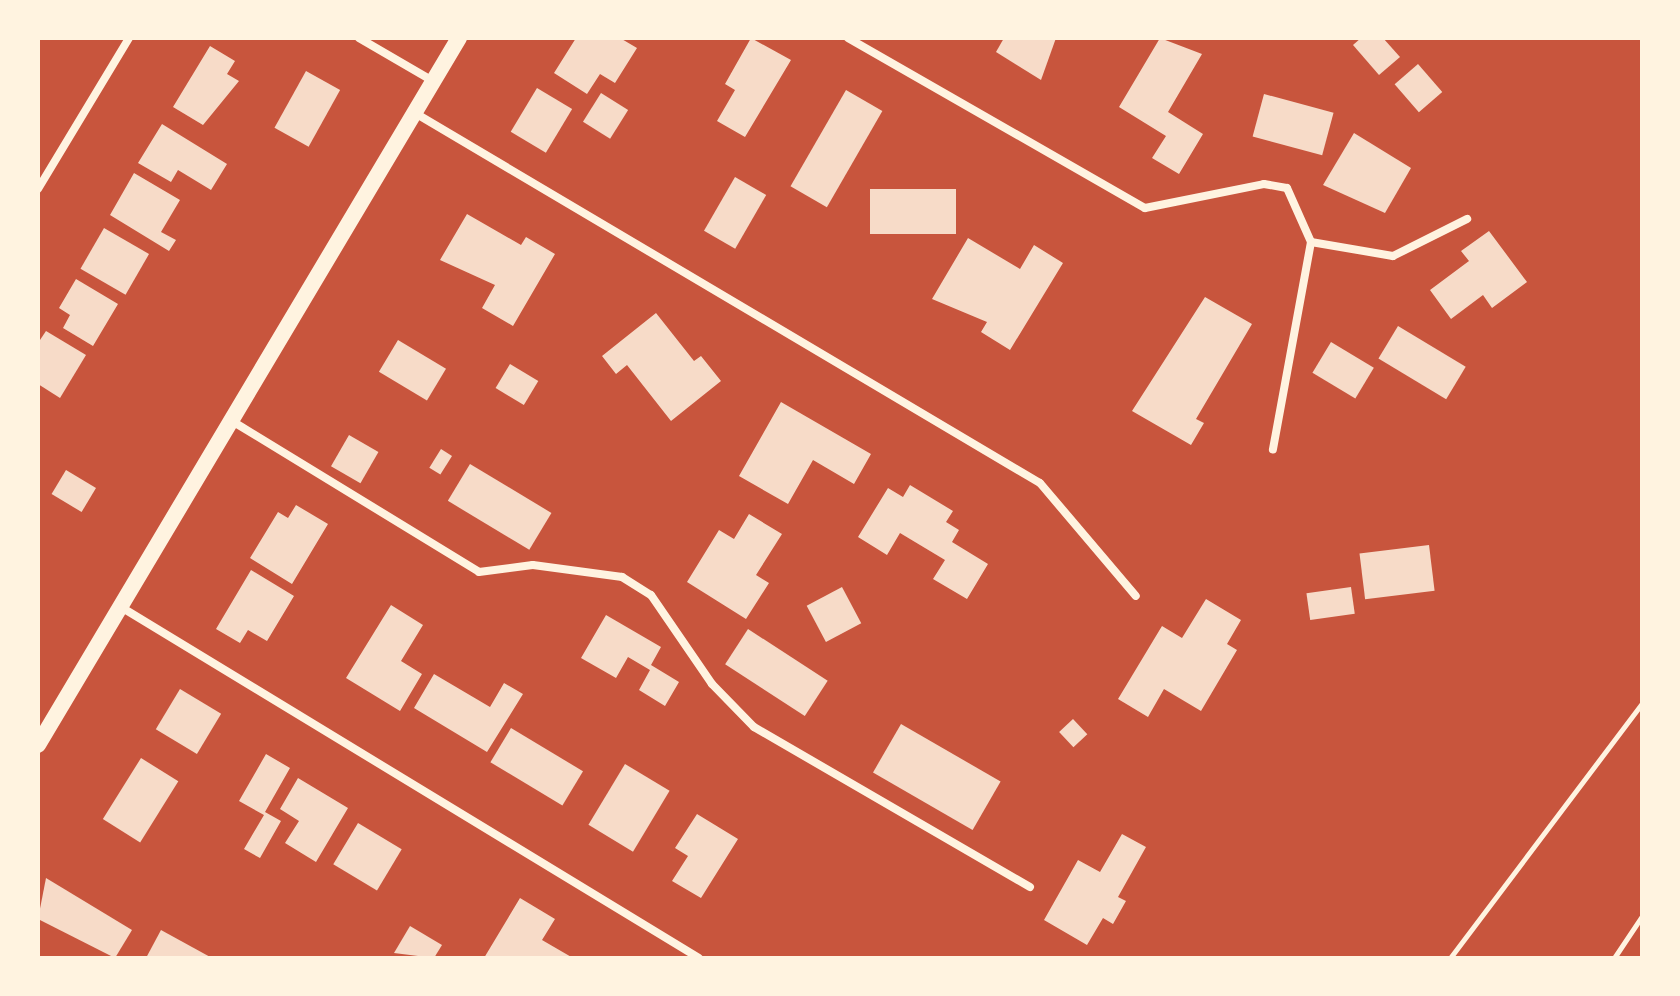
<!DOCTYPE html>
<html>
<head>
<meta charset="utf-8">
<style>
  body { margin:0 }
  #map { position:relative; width:1680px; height:996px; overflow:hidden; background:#c8553d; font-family:"Alegreya Sans",sans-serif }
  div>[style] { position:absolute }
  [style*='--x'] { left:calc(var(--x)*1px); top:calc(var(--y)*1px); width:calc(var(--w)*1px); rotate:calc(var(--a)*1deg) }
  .building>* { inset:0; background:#f7dbc8; transform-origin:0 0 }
  .path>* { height:5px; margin:-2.5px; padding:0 2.5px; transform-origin:2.5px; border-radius:2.5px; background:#fff3e0 }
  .minor>* { height:8px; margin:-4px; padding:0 4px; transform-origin:4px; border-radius:4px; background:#fff3e0 }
  .secondary>* { height:16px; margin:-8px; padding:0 8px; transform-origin:8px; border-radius:8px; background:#fff3e0 }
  span { translate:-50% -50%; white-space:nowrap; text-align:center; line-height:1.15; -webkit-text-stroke:6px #fff3e0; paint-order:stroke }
  .frame { position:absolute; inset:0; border:40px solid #fff3e0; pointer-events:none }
</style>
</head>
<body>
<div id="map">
  <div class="building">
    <i style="clip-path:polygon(576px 38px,620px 38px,637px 48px,615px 83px,600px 74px,587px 94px,554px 73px)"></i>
    <i style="clip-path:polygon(751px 38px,791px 60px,745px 137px,717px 121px,735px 90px,725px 84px)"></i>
    <i style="clip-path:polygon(1004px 38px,1056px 38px,1041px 80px,996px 52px)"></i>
    <i style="clip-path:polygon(1160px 38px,1202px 54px,1168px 112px,1203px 134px,1179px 174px,1152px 158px,1166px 136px,1119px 107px)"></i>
    <i style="clip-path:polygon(1361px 38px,1383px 38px,1400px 57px,1379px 75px,1353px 45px)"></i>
    <i style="clip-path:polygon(210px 46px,235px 61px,227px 74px,239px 81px,203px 125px,173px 107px)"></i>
    <i style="left:1418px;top:64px;width:37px;height:31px;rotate:49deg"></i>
    <i style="left:306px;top:71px;width:39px;height:65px;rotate:29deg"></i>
    <i style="left:537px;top:88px;width:41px;height:51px;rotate:31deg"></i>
    <i style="left:846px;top:90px;width:42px;height:111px;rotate:30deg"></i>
    <i style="left:601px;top:93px;width:32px;height:34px;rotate:32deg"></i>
    <i style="left:1264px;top:94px;width:72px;height:44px;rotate:15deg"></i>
    <i style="clip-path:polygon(162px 124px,227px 164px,211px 190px,178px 170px,171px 182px,138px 163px)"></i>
    <i style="clip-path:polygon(1354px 133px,1411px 168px,1385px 213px,1323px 185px)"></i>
    <i style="clip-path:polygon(134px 173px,180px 200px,161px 232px,176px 240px,169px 251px,110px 215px)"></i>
    <i style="left:735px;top:177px;width:36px;height:62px;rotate:30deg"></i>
    <i style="left:956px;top:189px;width:45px;height:86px;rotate:90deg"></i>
    <i style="clip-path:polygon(467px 214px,521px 245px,526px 237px,555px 254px,513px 326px,482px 308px,495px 285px,440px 260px)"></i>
    <i style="left:104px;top:228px;width:52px;height:47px;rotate:30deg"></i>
    <i style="clip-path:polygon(1489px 231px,1527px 282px,1492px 308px,1483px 295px,1451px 319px,1430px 290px,1469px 261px,1461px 251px)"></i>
    <i style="clip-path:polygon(968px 238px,1020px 269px,1034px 245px,1063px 263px,1010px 350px,981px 332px,987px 322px,932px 299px)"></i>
    <i style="clip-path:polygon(76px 279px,118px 304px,93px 346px,63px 328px,70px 315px,59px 308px)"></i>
    <i style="clip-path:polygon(1205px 297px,1252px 324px,1196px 419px,1204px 423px,1191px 445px,1132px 411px)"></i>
    <i style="clip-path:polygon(656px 313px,694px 361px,701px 356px,721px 381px,671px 421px,627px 365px,616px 374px,602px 356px)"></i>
    <i style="left:1398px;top:326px;width:79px;height:38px;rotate:31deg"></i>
    <i style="clip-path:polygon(46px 331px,86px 355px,60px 398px,38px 384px,38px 343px)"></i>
    <i style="left:398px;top:340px;width:56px;height:37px;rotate:31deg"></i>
    <i style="left:1331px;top:342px;width:50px;height:36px;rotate:31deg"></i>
    <i style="left:510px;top:364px;width:33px;height:28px;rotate:31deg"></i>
    <i style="clip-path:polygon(781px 402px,871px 454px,854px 484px,813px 460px,788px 504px,739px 476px)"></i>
    <i style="left:349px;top:435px;width:34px;height:36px;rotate:30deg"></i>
    <i style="left:441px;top:449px;width:13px;height:22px;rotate:32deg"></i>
    <i style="left:470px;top:464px;width:95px;height:43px;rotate:31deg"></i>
    <i style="left:66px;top:470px;width:35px;height:28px;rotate:31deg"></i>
    <i style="clip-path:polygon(910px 485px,953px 511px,946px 522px,959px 530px,952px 542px,988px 564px,967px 599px,933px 579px,945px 560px,900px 533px,887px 555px,858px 537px,888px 488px,903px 497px)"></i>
    <i style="clip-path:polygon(296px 505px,328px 524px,292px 584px,250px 558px,278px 512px,288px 518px)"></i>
    <i style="clip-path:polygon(749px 514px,782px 534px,756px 575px,769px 583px,746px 619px,687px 582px,719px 530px,734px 539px)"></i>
    <i style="left:1429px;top:545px;width:46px;height:70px;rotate:83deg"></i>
    <i style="clip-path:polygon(251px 570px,294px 596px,267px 641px,248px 630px,240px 643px,216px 629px)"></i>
    <i style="left:842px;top:587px;width:41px;height:40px;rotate:62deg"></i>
    <i style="left:1351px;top:587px;width:27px;height:45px;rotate:82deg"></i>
    <i style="clip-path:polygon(1206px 599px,1241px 620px,1227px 644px,1237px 650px,1201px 711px,1164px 689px,1148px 717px,1118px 699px,1162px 626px,1182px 638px)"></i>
    <i style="clip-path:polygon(391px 605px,423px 625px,401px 661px,422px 674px,400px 711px,346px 678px)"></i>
    <i style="clip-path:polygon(606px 615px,661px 647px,651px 665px,679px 682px,665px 706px,639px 690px,650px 670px,628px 657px,616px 678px,581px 658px)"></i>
    <i style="left:748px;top:629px;width:95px;height:42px;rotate:33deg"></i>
    <i style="clip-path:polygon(434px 674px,490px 707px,504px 683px,523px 694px,487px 752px,414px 708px)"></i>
    <i style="left:180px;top:689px;width:48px;height:47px;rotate:31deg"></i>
    <i style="left:1073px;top:719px;width:21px;height:19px;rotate:47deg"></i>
    <i style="left:901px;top:724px;width:115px;height:56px;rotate:30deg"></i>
    <i style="left:511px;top:728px;width:84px;height:40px;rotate:31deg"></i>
    <i style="clip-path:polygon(266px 754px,290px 768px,265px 812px,281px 821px,260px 858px,244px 849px,264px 815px,239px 801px)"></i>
    <i style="left:141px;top:758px;width:44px;height:72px;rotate:32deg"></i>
    <i style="left:625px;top:764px;width:52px;height:71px;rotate:31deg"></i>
    <i style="clip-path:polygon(298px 778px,348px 808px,316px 862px,285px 843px,299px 821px,280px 809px)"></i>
    <i style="clip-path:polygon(697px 814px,738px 839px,701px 898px,672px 881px,688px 856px,675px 848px)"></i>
    <i style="left:358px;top:823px;width:51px;height:48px;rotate:31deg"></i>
    <i style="clip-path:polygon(1122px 834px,1146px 847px,1118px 897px,1126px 901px,1113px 924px,1103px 918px,1087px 945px,1044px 920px,1078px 860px,1100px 872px)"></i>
    <i style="clip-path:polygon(46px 878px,132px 930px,115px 958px,38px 919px)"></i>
    <i style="clip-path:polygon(520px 898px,555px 919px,542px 940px,573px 958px,484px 958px)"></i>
    <i style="clip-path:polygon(410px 926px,442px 945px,434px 958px,394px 953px)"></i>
    <i style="clip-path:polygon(161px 930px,212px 958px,146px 958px)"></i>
  </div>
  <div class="path">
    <i style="--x:1450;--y:958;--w:319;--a:-53"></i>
    <i style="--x:1614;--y:958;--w:50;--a:-56.3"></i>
  </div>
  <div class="minor">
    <i style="--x:359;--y:38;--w:86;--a:30.2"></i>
    <i style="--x:848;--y:38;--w:342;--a:29.8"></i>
    <i style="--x:1145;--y:208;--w:121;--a:-11.4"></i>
    <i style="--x:1264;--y:184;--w:23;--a:10"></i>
    <i style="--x:1287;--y:188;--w:59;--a:66"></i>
    <i style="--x:1311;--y:242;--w:211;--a:100.4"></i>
    <i style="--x:415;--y:113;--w:726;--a:30.63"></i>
    <i style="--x:1040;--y:483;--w:148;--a:49.7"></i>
    <i style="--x:38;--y:189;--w:176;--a:-58.9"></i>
    <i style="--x:1311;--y:242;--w:83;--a:9.7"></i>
    <i style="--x:1393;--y:256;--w:83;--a:-26.6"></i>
    <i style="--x:232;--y:421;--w:289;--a:31.4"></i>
    <i style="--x:479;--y:572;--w:54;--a:-7.4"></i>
    <i style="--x:533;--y:565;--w:90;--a:7.7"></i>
    <i style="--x:622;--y:577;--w:34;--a:32"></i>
    <i style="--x:651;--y:595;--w:108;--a:55.6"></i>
    <i style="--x:712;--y:684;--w:60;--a:45.7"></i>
    <i style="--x:754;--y:727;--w:319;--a:30.1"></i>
    <i style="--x:121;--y:607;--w:676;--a:31.27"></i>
  </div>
  <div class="secondary">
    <i style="--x:38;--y:745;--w:823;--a:-59.23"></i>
  </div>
  <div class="frame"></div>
</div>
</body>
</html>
